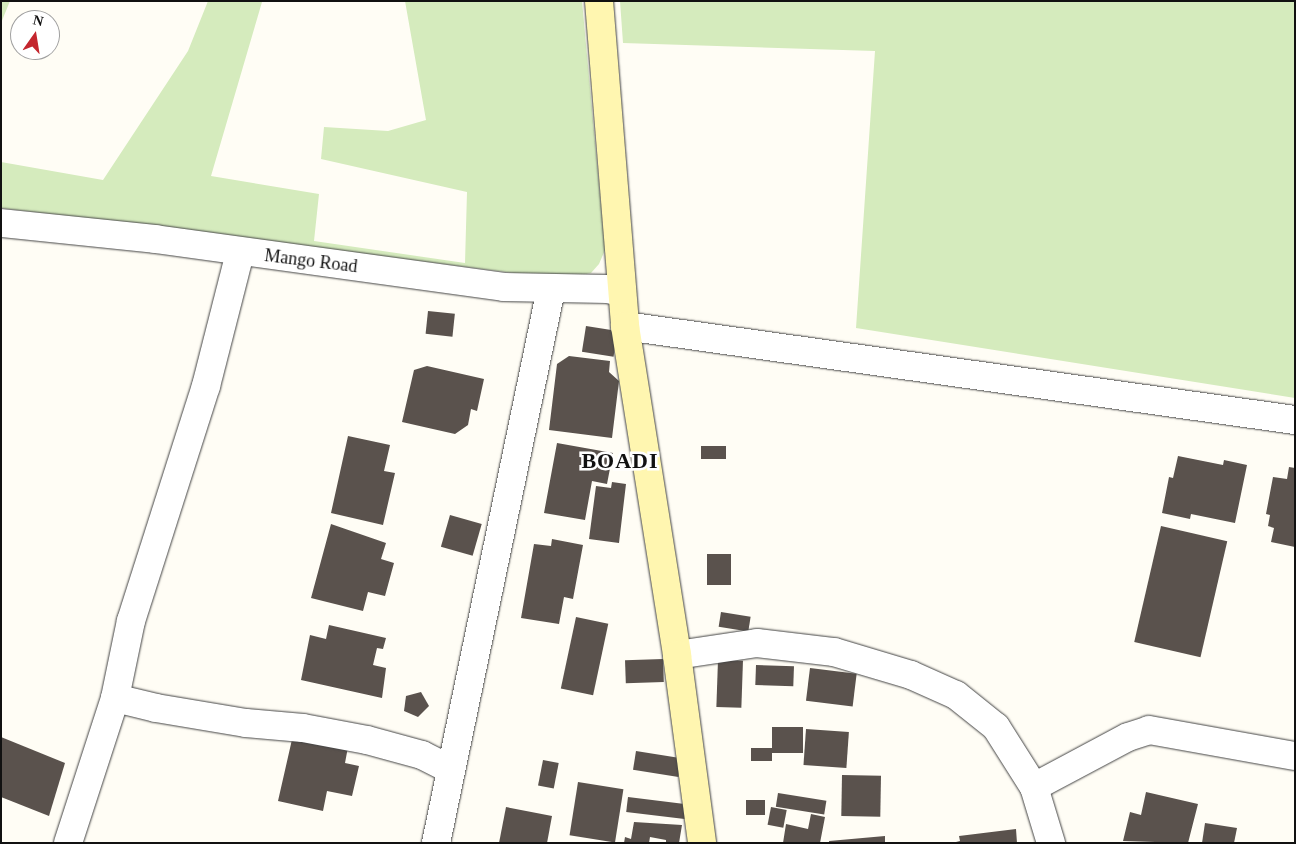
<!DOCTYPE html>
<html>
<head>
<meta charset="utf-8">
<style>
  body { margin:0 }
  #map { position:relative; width:1296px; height:844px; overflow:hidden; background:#fffdf5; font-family:"Times New Roman",serif }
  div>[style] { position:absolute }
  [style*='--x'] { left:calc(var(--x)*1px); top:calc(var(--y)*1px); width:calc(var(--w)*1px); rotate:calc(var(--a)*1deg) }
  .green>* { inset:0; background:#d5ebbd }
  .building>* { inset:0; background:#5a524d; transform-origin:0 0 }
  .roads { filter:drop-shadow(0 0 1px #444) drop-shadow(0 0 1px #444) }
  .street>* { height:28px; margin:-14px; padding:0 14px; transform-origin:14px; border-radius:14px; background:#fff }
  .secondary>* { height:28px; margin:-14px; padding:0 14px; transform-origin:14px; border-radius:14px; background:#fff6b0 }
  span { translate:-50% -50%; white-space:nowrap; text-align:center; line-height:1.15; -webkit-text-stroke:5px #fff; paint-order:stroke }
  .street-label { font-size:18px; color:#111 }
  .district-label { font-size:22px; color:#111; font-weight:700; letter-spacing:1px }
  .frame { position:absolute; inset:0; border:2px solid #111; pointer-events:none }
  .north { position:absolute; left:10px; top:10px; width:50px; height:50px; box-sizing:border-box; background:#fff; border:1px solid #a0a0a0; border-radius:50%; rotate:13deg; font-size:14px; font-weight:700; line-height:20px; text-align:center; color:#111 }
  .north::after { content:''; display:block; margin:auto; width:18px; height:22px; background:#c4262e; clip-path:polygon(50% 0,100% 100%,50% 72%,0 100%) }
</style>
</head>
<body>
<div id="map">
  <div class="green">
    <i style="clip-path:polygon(1px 1px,10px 1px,1px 23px)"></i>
    <i style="clip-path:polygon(208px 1px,262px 2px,211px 176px,319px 194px,314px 241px,465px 263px,467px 192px,321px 159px,324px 127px,388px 131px,426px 120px,405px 1px,582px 1px,605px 250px,599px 264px,591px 273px,562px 279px,1px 208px,1px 162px,103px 180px,188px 51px)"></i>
    <i style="clip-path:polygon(620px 1px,1295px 1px,1295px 398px,856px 328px,875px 51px,623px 43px)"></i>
  </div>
  <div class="building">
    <i style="left:428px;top:311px;width:27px;height:23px;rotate:6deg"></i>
    <i style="left:586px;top:326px;width:32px;height:26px;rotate:9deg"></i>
    <i style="clip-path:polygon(569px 356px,610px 361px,609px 372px,619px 381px,612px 438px,549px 430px,557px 364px)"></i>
    <i style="clip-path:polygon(427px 366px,484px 379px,477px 411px,471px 409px,468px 425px,455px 434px,402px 422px,414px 370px)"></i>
    <i style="clip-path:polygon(348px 436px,390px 445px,384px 471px,395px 473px,383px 525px,331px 513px)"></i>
    <i style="clip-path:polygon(557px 443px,613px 453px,607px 484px,592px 481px,585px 520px,544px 513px)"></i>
    <i style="left:701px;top:446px;width:25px;height:13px"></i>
    <i style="clip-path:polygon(1178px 456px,1223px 465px,1224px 460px,1247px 465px,1235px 523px,1191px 514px,1190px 519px,1162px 513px,1169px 477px,1173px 478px)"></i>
    <i style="clip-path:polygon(1289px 467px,1295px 468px,1295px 547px,1271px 542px,1274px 528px,1268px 526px,1270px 515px,1266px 514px,1273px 477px,1287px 479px)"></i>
    <i style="clip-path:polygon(612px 482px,626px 484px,619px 543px,589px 539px,596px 486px,611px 488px)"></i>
    <i style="left:450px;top:515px;width:33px;height:33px;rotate:16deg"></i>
    <i style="clip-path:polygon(331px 524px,386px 543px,381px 559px,394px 563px,385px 596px,368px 592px,363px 611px,311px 598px)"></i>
    <i style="left:1161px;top:526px;width:68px;height:119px;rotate:13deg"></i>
    <i style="clip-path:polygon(552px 539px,583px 545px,573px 599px,564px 597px,559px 624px,521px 618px,534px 544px,551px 546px)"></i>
    <i style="left:707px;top:554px;width:24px;height:31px"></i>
    <i style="left:721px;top:612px;width:30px;height:15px;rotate:9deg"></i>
    <i style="left:576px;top:617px;width:33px;height:73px;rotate:12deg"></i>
    <i style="clip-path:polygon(329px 625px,386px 638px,383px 649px,377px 648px,373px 665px,386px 668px,382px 698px,301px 680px,310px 635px,326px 639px)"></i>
    <i style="left:663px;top:659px;width:23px;height:38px;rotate:88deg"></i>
    <i style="left:718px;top:660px;width:25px;height:47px;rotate:2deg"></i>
    <i style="left:756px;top:665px;width:38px;height:20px;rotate:2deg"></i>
    <i style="left:810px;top:668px;width:47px;height:33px;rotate:7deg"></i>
    <i style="clip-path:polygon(421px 692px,429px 706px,418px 717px,404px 711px,406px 696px)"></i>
    <i style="left:772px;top:727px;width:31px;height:26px"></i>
    <i style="left:806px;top:729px;width:43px;height:36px;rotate:4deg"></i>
    <i style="clip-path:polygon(293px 735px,348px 747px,345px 763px,359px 766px,352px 796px,327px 791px,323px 811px,278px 801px)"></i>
    <i style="clip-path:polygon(1px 737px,65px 763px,49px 816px,1px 797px)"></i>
    <i style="left:772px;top:748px;width:13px;height:21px;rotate:90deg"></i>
    <i style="left:636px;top:751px;width:46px;height:19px;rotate:9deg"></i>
    <i style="left:543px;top:760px;width:16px;height:26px;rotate:11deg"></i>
    <i style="left:842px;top:775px;width:39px;height:41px;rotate:1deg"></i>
    <i style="left:578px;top:782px;width:46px;height:54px;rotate:9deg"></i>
    <i style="clip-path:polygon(1146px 792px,1198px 804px,1188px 843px,1123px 841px,1130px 812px,1141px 815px)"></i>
    <i style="left:778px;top:793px;width:49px;height:14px;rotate:9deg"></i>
    <i style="left:628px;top:797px;width:61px;height:15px;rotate:7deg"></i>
    <i style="left:746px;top:800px;width:19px;height:15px"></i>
    <i style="clip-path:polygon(506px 807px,552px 816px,547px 843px,499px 843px)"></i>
    <i style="left:771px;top:807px;width:16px;height:18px;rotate:11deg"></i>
    <i style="clip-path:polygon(811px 814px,825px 817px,820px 843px,783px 843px,786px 824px,808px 829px)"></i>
    <i style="clip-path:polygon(634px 822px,682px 825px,679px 843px,666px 843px,666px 840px,650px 837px,649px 843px,624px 843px,625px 837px,631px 839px)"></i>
    <i style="clip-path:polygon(1205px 823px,1237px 828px,1234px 843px,1202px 843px)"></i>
    <i style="clip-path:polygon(1016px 829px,1017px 843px,952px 843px,960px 841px,959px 836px)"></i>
    <i style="clip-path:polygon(885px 836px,885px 843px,829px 843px,829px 841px)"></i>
  </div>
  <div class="roads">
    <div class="street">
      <i style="--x:1;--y:223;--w:155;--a:5.9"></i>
      <i style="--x:155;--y:239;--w:352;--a:7.8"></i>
      <i style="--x:504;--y:287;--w:104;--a:1.1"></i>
      <i style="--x:608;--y:289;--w:13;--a:13"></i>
      <i style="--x:625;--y:326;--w:677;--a:7.99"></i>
      <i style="--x:677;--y:655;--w:81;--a:-8.5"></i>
      <i style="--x:757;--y:643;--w:78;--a:6.7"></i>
      <i style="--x:834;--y:652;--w:80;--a:16.6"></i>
      <i style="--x:911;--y:675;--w:49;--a:24"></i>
      <i style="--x:956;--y:695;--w:51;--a:38.7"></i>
      <i style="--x:996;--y:727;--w:71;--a:57.7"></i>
      <i style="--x:1034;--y:787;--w:59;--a:73.1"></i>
      <i style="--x:115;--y:698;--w:42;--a:13.7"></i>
      <i style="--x:156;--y:708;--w:91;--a:9.5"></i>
      <i style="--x:246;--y:723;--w:57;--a:5"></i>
      <i style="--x:303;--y:728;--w:65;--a:10.6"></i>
      <i style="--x:367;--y:740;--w:57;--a:15.3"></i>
      <i style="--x:422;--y:755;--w:31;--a:27"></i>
      <i style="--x:1034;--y:787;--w:106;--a:-28"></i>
      <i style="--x:1128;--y:737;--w:22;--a:-18"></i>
      <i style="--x:1149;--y:730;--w:148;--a:10.1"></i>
      <i style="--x:68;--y:843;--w:152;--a:-72"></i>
      <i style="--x:115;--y:698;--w:79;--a:-78.3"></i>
      <i style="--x:131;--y:621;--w:247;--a:-72.3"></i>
      <i style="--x:206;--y:386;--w:137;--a:-75.7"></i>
      <i style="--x:436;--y:843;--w:566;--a:-78.27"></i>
    </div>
    <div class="secondary">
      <i style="--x:599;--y:1;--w:326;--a:85.4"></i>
      <i style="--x:625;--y:326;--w:333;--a:81"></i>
      <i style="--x:677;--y:655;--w:190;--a:82.4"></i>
    </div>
  </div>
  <div class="street-label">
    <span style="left:311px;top:261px;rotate:7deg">Mango Road</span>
  </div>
  <div class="district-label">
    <span style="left:620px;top:461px">BOADI</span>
  </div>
  <div class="frame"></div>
  <div class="north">N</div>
</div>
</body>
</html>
